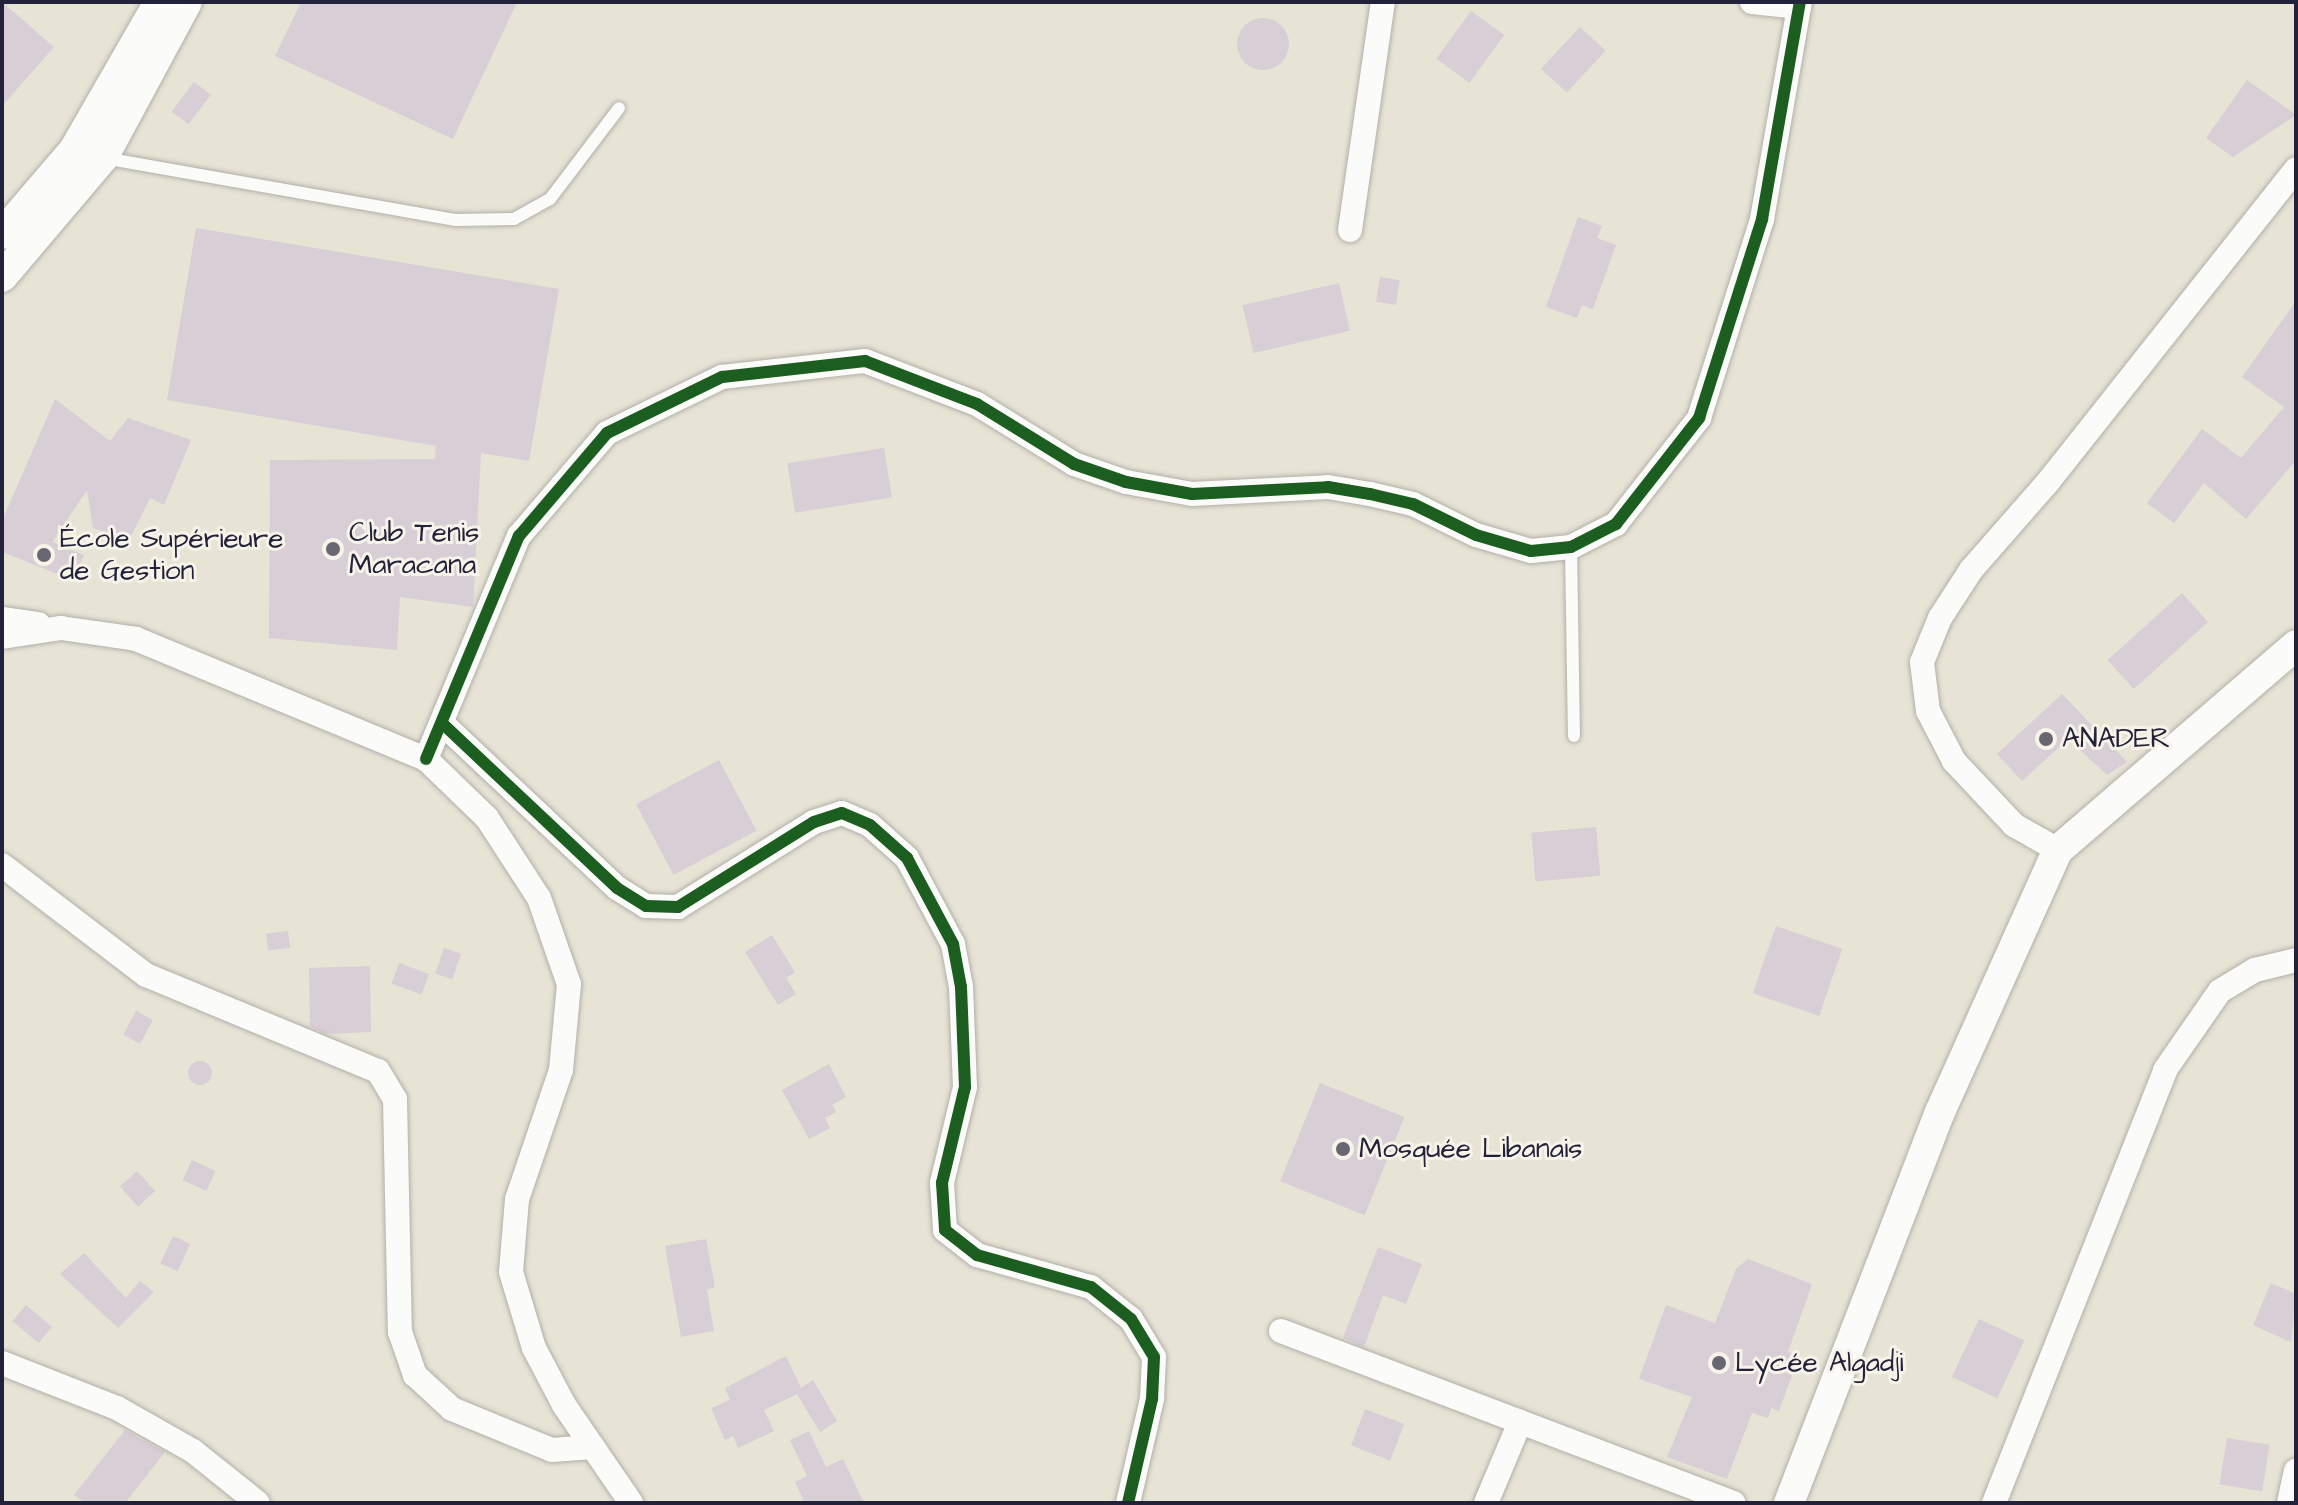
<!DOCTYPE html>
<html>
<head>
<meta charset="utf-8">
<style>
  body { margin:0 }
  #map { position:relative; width:2298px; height:1505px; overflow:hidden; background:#e7e3d5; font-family:"Architects Daughter",sans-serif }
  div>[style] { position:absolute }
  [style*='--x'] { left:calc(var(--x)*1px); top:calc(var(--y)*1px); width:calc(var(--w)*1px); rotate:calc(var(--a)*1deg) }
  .building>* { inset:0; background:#d7ced6; transform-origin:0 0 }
  .round { border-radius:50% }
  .roads { filter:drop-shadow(0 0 2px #b2afa9) drop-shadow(0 0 2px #b2afa9) }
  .service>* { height:12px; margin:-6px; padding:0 6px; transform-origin:6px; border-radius:6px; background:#fbfbf9 }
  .minor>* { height:24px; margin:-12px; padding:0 12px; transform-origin:12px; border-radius:12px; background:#fbfbf9 }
  .tertiary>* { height:30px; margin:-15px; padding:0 15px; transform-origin:15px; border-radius:15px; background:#fbfbf9 }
  .cycleway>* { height:12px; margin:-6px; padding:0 6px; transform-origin:6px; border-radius:6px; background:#1b5e20 }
  .dots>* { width:22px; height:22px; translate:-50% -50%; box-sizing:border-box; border:4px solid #f7f3e8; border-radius:50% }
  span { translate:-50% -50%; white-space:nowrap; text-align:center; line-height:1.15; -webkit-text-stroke:6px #f7f3e8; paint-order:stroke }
  .poi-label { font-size:28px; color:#22223b }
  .left { translate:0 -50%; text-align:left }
  .frame { position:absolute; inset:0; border:4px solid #22223b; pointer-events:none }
</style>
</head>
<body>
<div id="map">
  <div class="building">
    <i style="clip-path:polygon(2px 2px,54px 47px,2px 106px)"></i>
    <i style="clip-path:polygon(301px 2px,517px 2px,453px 139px,275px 56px)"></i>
    <i style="left:1471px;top:11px;width:41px;height:59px;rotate:36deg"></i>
    <i class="round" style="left:1237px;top:18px;width:52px;height:52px"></i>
    <i style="left:1580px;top:27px;width:35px;height:57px;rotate:43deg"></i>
    <i style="clip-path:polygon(2247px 80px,2296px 115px,2233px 157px,2206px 138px)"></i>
    <i style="left:194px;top:82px;width:21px;height:37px;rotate:37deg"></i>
    <i style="clip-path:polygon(1578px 217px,1602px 226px,1597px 238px,1616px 245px,1593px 309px,1582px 305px,1577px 318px,1546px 307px)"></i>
    <i style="clip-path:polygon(196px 228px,559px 289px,529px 461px,481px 453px,473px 607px,400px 597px,397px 650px,269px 638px,270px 460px,435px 459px,436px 446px,167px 400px)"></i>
    <i style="left:1380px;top:277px;width:20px;height:25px;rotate:9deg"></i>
    <i style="left:1339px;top:283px;width:49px;height:99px;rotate:77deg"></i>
    <i style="clip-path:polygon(2296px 301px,2296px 460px,2246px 519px,2204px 483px,2174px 523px,2147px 503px,2202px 429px,2241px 458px,2284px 407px,2242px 377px)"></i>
    <i style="clip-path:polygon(55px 399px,110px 441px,128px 418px,191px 440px,164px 505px,150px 498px,129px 540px,93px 528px,87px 490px,52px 542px,84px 555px,73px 580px,2px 552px,2px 521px)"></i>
    <i style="left:884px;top:448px;width:50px;height:98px;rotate:81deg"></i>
    <i style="left:2182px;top:593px;width:39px;height:100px;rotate:48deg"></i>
    <i style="clip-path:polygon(2062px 694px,2127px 762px,2107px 775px,2068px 739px,2022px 781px,1997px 754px)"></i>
    <i style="left:719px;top:760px;width:80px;height:94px;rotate:62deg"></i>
    <i style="left:1596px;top:827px;width:49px;height:65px;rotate:85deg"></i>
    <i style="left:1776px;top:926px;width:70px;height:71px;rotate:19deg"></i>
    <i style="left:288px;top:931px;width:17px;height:22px;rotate:83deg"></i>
    <i style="clip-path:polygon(772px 935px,795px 972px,786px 978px,796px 994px,778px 1005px,745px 952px)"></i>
    <i style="left:444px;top:948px;width:18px;height:27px;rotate:19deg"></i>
    <i style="left:399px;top:963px;width:32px;height:22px;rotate:20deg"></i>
    <i style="clip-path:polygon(370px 966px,371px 1032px,327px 1034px,310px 1027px,309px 968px)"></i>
    <i style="left:136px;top:1011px;width:19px;height:27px;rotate:28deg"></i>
    <i class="round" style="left:188px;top:1061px;width:24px;height:24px"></i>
    <i style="clip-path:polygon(829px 1064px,846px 1097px,832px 1105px,836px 1112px,825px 1118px,830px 1128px,809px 1139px,782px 1090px)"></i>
    <i style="left:1320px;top:1083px;width:91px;height:106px;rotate:22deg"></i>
    <i style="left:192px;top:1160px;width:26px;height:22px;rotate:25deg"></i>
    <i style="left:137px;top:1171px;width:27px;height:23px;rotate:48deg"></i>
    <i style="left:173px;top:1236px;width:19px;height:30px;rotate:25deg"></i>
    <i style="clip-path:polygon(706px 1239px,715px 1287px,707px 1290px,714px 1331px,681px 1337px,665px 1246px)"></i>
    <i style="clip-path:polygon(1378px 1247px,1422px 1264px,1406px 1304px,1383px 1295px,1364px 1347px,1343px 1338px)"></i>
    <i style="clip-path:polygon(84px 1253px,126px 1298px,140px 1281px,154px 1292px,118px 1328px,60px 1274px)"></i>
    <i style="clip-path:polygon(1748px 1259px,1812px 1284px,1788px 1352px,1793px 1354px,1788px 1365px,1795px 1367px,1779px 1411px,1771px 1408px,1768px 1418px,1752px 1413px,1727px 1479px,1667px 1457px,1692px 1397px,1639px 1379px,1666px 1305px,1715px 1323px,1736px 1269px)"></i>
    <i style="clip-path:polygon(2271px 1283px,2296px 1294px,2291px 1342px,2253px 1325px)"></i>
    <i style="left:26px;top:1305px;width:34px;height:21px;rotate:40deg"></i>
    <i style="left:1979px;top:1319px;width:50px;height:64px;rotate:25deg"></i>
    <i style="clip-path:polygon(786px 1356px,801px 1388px,813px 1380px,837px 1421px,820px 1432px,797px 1394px,764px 1410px,774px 1431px,738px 1448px,733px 1436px,725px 1440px,711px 1408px,730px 1400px,725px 1388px)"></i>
    <i style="left:1365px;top:1409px;width:42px;height:39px;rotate:21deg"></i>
    <i style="clip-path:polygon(125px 1430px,165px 1452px,125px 1503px,85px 1503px,74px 1495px)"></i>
    <i style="clip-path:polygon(809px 1431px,826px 1467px,843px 1459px,864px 1503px,805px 1503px,795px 1482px,807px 1476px,790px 1440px)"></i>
    <i style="left:2227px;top:1438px;width:43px;height:47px;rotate:9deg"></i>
  </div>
  <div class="roads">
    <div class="service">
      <i style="--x:104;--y:158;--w:356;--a:10"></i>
      <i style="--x:455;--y:220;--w:59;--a:-1"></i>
      <i style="--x:514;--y:219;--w:41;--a:-29.1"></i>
      <i style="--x:550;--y:199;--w:114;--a:-52.8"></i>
      <i style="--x:1571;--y:547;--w:189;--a:89.1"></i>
    </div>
    <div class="minor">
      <i style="--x:1752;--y:2;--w:47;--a:6.1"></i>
      <i style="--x:1350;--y:230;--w:230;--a:-81.8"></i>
      <i style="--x:2;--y:619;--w:37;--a:8"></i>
      <i style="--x:2;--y:637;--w:60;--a:-8.7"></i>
      <i style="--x:61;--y:628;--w:76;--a:8.3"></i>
      <i style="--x:136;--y:639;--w:314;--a:22.5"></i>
      <i style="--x:426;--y:759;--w:85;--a:44"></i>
      <i style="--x:487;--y:818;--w:95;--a:57"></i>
      <i style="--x:539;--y:898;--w:91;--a:70.8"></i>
      <i style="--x:569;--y:984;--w:86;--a:95.3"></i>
      <i style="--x:561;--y:1070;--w:136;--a:108.8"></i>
      <i style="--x:517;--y:1199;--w:73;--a:94.7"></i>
      <i style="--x:511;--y:1272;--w:79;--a:73.2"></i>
      <i style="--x:534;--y:1348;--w:64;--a:62.2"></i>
      <i style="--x:564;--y:1405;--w:119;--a:55.6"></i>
      <i style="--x:443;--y:724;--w:239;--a:43.3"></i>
      <i style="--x:617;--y:888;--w:34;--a:32"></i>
      <i style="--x:646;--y:906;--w:32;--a:2"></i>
      <i style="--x:678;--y:907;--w:160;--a:-32"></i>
      <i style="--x:814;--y:822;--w:29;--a:-18"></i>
      <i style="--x:842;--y:813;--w:30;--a:23"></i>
      <i style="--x:870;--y:825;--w:50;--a:41.7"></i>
      <i style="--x:907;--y:858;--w:98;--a:61.9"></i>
      <i style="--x:953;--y:944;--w:44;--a:79.5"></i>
      <i style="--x:961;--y:987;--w:100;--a:87.7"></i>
      <i style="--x:965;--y:1087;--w:99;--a:103.5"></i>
      <i style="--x:942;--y:1183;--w:47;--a:86.3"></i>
      <i style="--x:945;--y:1230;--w:41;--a:38"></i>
      <i style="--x:977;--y:1255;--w:118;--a:15.7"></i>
      <i style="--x:1091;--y:1287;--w:51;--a:38.7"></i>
      <i style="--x:1131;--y:1319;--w:44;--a:58.8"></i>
      <i style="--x:1154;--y:1357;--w:42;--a:92.7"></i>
      <i style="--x:1152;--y:1399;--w:107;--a:103"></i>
      <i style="--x:426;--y:759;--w:242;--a:-67.4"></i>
      <i style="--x:519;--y:536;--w:135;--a:-49.5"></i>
      <i style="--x:607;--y:433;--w:128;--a:-26"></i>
      <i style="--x:722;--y:377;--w:144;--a:-6.4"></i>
      <i style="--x:865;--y:361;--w:120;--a:21"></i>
      <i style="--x:977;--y:404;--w:114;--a:31.7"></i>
      <i style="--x:1074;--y:464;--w:55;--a:19.1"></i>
      <i style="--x:1126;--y:482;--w:67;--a:10.3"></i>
      <i style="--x:1192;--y:494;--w:136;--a:-2.9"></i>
      <i style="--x:1328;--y:487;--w:43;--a:9.5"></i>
      <i style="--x:1370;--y:494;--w:44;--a:13.1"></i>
      <i style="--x:1413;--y:504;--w:70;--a:26.2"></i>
      <i style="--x:1476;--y:535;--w:57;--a:16.2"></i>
      <i style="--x:1531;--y:551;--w:40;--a:-5.7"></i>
      <i style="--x:1571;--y:547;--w:51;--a:-27.1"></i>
      <i style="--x:1616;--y:524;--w:135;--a:-51.9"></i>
      <i style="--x:1699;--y:418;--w:209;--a:-72.4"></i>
      <i style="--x:1762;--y:219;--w:220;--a:-80.1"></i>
      <i style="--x:2058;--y:850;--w:51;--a:-150.4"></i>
      <i style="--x:2014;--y:825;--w:88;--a:-133.2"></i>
      <i style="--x:1954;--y:761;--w:56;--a:-117.5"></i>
      <i style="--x:1928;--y:711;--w:49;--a:-97"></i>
      <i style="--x:1922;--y:662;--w:48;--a:-67.8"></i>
      <i style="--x:1940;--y:618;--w:57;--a:-57.1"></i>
      <i style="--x:1971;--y:570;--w:117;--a:-48.8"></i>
      <i style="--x:2048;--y:482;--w:399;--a:-51.6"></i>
      <i style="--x:2;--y:865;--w:181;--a:37.4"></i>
      <i style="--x:146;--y:975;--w:251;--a:22.5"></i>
      <i style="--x:378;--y:1071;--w:33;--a:59"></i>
      <i style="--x:395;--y:1099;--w:233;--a:88.8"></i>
      <i style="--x:400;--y:1332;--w:46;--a:70.8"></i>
      <i style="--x:415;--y:1375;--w:50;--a:42.6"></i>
      <i style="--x:452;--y:1409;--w:108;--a:22.3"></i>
      <i style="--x:552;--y:1450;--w:41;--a:-4.2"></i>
      <i style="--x:1281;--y:1331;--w:484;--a:20.8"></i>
      <i style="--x:2;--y:1363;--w:123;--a:21.4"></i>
      <i style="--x:117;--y:1408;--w:87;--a:29.5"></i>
      <i style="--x:193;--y:1451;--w:83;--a:38.7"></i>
      <i style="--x:1486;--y:1503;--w:88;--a:-67.2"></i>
      <i style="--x:1994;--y:1503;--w:466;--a:-68.4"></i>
      <i style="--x:2165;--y:1070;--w:96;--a:-55.2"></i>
      <i style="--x:2220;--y:991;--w:41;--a:-31"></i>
      <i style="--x:2255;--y:970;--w:42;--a:-13.7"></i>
      <i style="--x:2289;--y:1503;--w:33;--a:-78"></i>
    </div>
    <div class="tertiary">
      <i style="--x:2;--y:234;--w:111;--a:-49.4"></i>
      <i style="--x:74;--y:150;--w:171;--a:-60.1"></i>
      <i style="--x:2;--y:277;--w:156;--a:-49.7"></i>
      <i style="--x:103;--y:158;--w:177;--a:-61.7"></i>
      <i style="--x:1789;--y:1503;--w:419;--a:-68.9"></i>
      <i style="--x:1940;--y:1112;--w:287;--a:-65.8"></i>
      <i style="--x:2058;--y:850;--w:314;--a:-40.7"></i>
    </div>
  </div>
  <div class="cycleway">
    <i style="--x:443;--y:724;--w:239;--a:43.3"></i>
    <i style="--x:617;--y:888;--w:34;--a:32"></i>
    <i style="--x:646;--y:906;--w:32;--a:2"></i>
    <i style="--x:678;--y:907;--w:160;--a:-32"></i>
    <i style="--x:814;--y:822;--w:29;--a:-18"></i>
    <i style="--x:842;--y:813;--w:30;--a:23"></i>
    <i style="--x:870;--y:825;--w:50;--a:41.7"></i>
    <i style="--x:907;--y:858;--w:98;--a:61.9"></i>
    <i style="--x:953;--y:944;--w:44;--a:79.5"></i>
    <i style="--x:961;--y:987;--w:100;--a:87.7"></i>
    <i style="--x:965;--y:1087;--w:99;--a:103.5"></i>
    <i style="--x:942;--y:1183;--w:47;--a:86.3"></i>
    <i style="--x:945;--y:1230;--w:41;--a:38"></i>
    <i style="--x:977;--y:1255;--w:118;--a:15.7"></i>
    <i style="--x:1091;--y:1287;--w:51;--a:38.7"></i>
    <i style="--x:1131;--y:1319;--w:44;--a:58.8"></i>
    <i style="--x:1154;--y:1357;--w:42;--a:92.7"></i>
    <i style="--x:1152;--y:1399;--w:107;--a:103"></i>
    <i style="--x:426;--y:759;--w:242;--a:-67.4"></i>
    <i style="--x:519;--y:536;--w:135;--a:-49.5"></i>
    <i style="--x:607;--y:433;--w:128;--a:-26"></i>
    <i style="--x:722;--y:377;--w:144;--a:-6.4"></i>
    <i style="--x:865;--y:361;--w:120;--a:21"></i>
    <i style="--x:977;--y:404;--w:114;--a:31.7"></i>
    <i style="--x:1074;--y:464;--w:55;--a:19.1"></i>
    <i style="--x:1126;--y:482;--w:67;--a:10.3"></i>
    <i style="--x:1192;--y:494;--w:136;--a:-2.9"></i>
    <i style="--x:1328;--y:487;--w:43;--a:9.5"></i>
    <i style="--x:1370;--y:494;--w:44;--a:13.1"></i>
    <i style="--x:1413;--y:504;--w:70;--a:26.2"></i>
    <i style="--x:1476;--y:535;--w:57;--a:16.2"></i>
    <i style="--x:1531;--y:551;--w:40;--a:-5.7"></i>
    <i style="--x:1571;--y:547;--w:51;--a:-27.1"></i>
    <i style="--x:1616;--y:524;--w:135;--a:-51.9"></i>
    <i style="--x:1699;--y:418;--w:209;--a:-72.4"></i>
    <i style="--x:1762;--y:219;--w:220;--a:-80.1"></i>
  </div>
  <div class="dots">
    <i style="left:333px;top:549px;background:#676671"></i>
    <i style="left:44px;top:555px;background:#676671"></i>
    <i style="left:2046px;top:739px;background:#676671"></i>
    <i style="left:1343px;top:1149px;background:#676671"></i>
    <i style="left:1719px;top:1363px;background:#676671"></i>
  </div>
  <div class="poi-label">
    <span class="left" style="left:349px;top:549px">Club Tenis<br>Maracana</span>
    <span class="left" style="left:60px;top:555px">École Supérieure<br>de Gestion</span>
    <span class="left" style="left:2062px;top:739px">ANADER</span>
    <span class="left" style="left:1359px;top:1149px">Mosquée Libanais</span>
    <span class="left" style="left:1735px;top:1363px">Lycée Algadji</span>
  </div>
  <div class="frame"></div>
</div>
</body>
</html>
